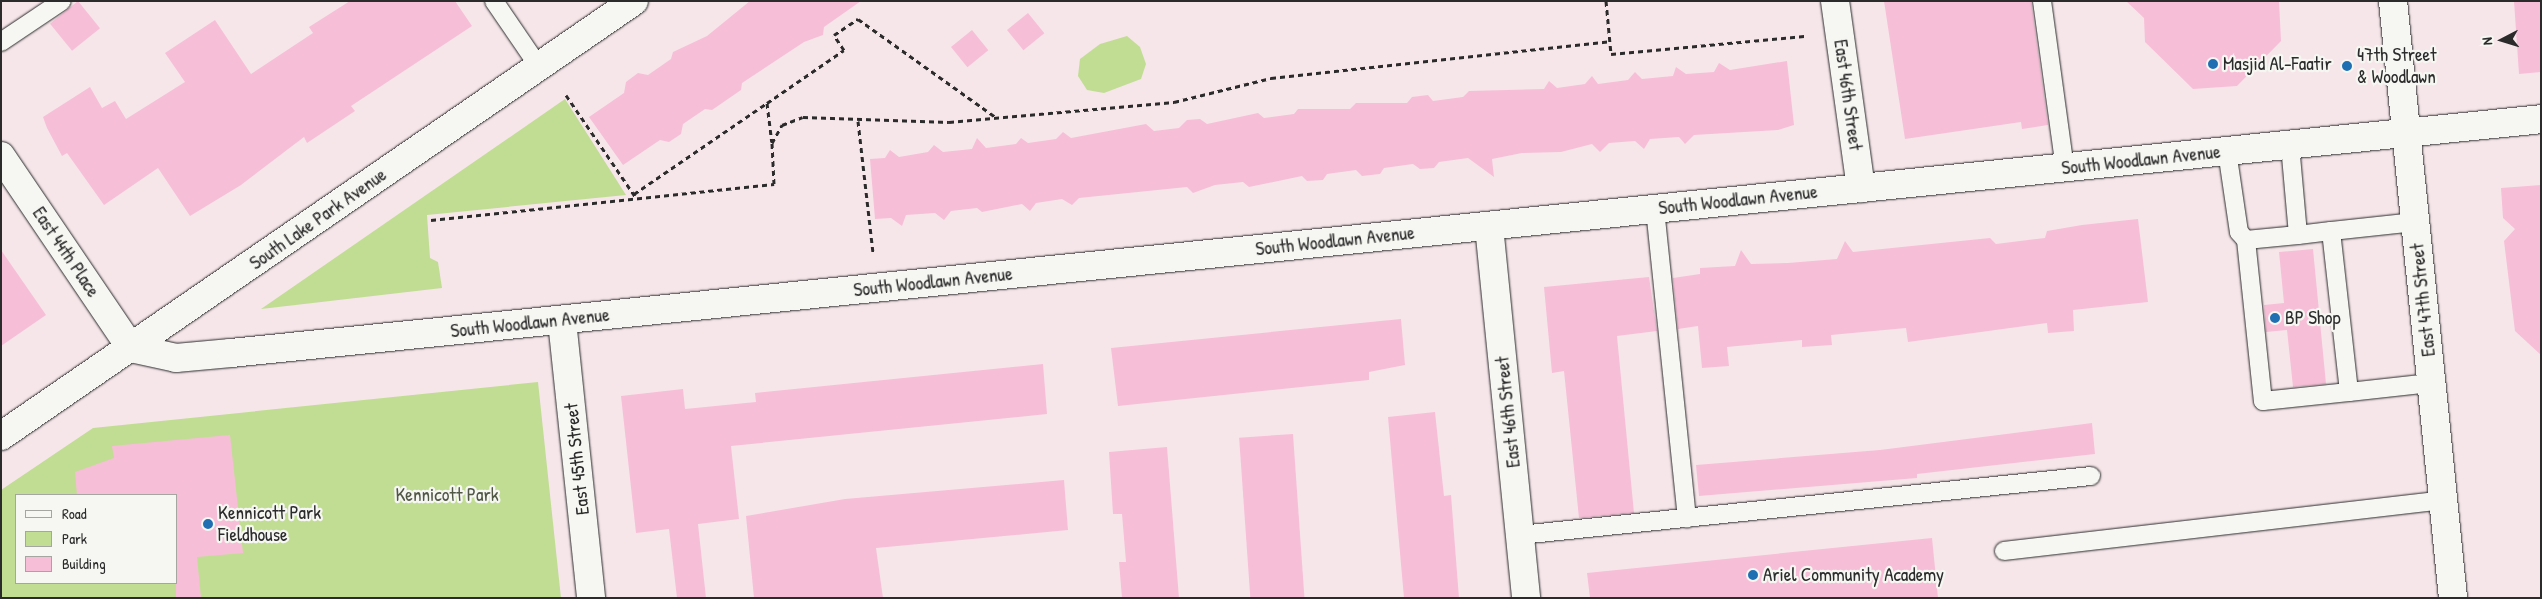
<!DOCTYPE html>
<html>
<head>
<meta charset="utf-8">
<style>
  body { margin:0 }
  #map { position:relative; width:2542px; height:599px; overflow:hidden; background:#f6e6ea; font-family:"Patrick Hand",sans-serif }
  div>[style] { position:absolute }
  [style*='--x'] { left:calc(var(--x)*1px); top:calc(var(--y)*1px); width:calc(var(--w)*1px); rotate:calc(var(--a)*1deg) }
  .green>* { inset:0; background:#c1dd94 }
  .building>* { inset:0; background:#f6bfd7; transform-origin:0 0 }
  .path>* { height:3px; margin-top:-1.5px; transform-origin:0; background:repeating-linear-gradient(90deg,#2b2b2b 0 5px,transparent 0 9px) }
  .roads { filter:drop-shadow(0 0 1px #2b2b2b) drop-shadow(0 0 1px #2b2b2b) }
  .service>* { height:18px; margin:-9px; padding:0 9px; transform-origin:9px; border-radius:9px; background:#f6f6f2 }
  .minor>* { height:28px; margin:-14px; padding:0 14px; transform-origin:14px; border-radius:14px; background:#f6f6f2 }
  .tertiary>* { height:28px; margin:-14px; padding:0 14px; transform-origin:14px; border-radius:14px; background:#f6f6f2 }
  .secondary>* { height:28px; margin:-14px; padding:0 14px; transform-origin:14px; border-radius:14px; background:#f6f6f2 }
  .dots>* { width:14px; height:14px; translate:-50% -50%; box-sizing:border-box; border:2px solid #f6f6f2; border-radius:50% }
  span { translate:-50% -50%; white-space:nowrap; text-align:center; line-height:1.15; -webkit-text-stroke:4.5px #f6f6f2; paint-order:stroke }
  .poi-label { font-size:19px; color:#2b2b2b }
  .left { translate:0 -50%; text-align:left }
  .street-label { font-size:19px; color:#2b2b2b }
  .park-label { font-size:19px; color:#505845 }
  .frame { position:absolute; inset:0; border:2px solid #2b2b2b; pointer-events:none }
  .legend { position:absolute; left:15px; top:494px; width:162px; height:90px; box-sizing:border-box; background:#f6f6f2; border:1px solid #a5a5a2; margin:0; padding:6px 9px; list-style:none; font-size:15px; color:#2b2b2b }
  .legend li { display:flex; align-items:center; gap:10px; height:25px }
  .legend b { width:25px; border:1px solid #a5a5a2 }
  .north { position:absolute; left:2477px; top:15px; width:50px; height:50px; -webkit-text-stroke:4px #f6f6f2; paint-order:stroke; rotate:265deg; font-size:14px; font-weight:700; line-height:20px; text-align:center; color:#2b2b2b }
  .north::after { content:''; display:block; margin:auto; width:18px; height:22px; background:#2b2b2b; clip-path:polygon(50% 0,100% 100%,50% 72%,0 100%) }
</style>
</head>
<body>
<div id="map">
  <div class="green">
    <i style="clip-path:polygon(1127px 36px,1140px 47px,1146px 64px,1141px 79px,1104px 93px,1087px 90px,1078px 76px,1080px 59px,1100px 44px)"></i>
    <i style="clip-path:polygon(565px 99px,626px 195px,427px 215px,430px 258px,438px 262px,442px 288px,261px 309px)"></i>
    <i style="clip-path:polygon(evenodd,538px 382px,561px 598px,1px 598px,1px 490px,93px 428px,538px 382px,16px 495px,176px 495px,176px 583px,16px 583px,16px 495px)"></i>
  </div>
  <div class="building">
    <i style="left:78px;top:1px;width:35px;height:36px;rotate:51deg"></i>
    <i style="clip-path:polygon(350px 1px,455px 1px,472px 26px,351px 106px,355px 111px,307px 143px,304px 137px,241px 185px,190px 216px,158px 168px,104px 205px,67px 153px,62px 156px,47px 128px,43px 117px,90px 87px,102px 108px,115px 101px,126px 119px,185px 82px,165px 53px,215px 20px,251px 74px,313px 33px,309px 27px)"></i>
    <i style="clip-path:polygon(750px 1px,861px 1px,824px 27px,823px 35px,804px 42px,742px 83px,741px 90px,712px 110px,705px 109px,683px 124px,681px 134px,669px 142px,660px 140px,623px 165px,589px 117px,624px 93px,626px 82px,638px 73px,648px 75px,671px 59px,673px 52px,707px 36px)"></i>
    <i style="clip-path:polygon(1884px 1px,2031px 1px,2048px 125px,2022px 129px,2021px 122px,1905px 139px)"></i>
    <i style="clip-path:polygon(2126px 1px,2279px 1px,2281px 41px,2237px 86px,2193px 89px,2145px 42px,2144px 18px)"></i>
    <i style="clip-path:polygon(2514px 1px,2541px 1px,2541px 72px,2519px 74px)"></i>
    <i style="left:1028px;top:13px;width:26px;height:27px;rotate:51deg"></i>
    <i style="left:972px;top:30px;width:26px;height:27px;rotate:51deg"></i>
    <i style="clip-path:polygon(1787px 61px,1794px 125px,1778px 130px,1694px 135px,1685px 144px,1679px 137px,1650px 139px,1644px 149px,1635px 141px,1609px 143px,1600px 152px,1592px 144px,1561px 152px,1522px 153px,1492px 159px,1494px 177px,1468px 158px,1439px 162px,1434px 168px,1420px 169px,1413px 164px,1384px 168px,1380px 174px,1362px 176px,1356px 170px,1327px 174px,1323px 180px,1307px 181px,1302px 176px,1249px 187px,1243px 182px,1215px 185px,1193px 193px,1187px 187px,1079px 198px,1072px 205px,1062px 199px,1036px 203px,1030px 211px,1022px 204px,982px 212px,977px 208px,951px 211px,944px 220px,935px 213px,906px 215px,902px 226px,891px 218px,875px 219px,870px 159px,885px 158px,890px 150px,899px 157px,928px 152px,934px 145px,943px 152px,972px 149px,977px 138px,986px 148px,1016px 144px,1021px 138px,1028px 143px,1056px 139px,1063px 132px,1071px 138px,1146px 124px,1154px 131px,1179px 128px,1187px 120px,1200px 119px,1207px 124px,1258px 113px,1264px 118px,1294px 114px,1298px 109px,1350px 109px,1356px 103px,1407px 103px,1412px 97px,1428px 95px,1433px 101px,1463px 97px,1469px 91px,1544px 89px,1549px 81px,1557px 88px,1585px 84px,1592px 76px,1598px 84px,1628px 80px,1635px 72px,1642px 79px,1673px 76px,1676px 67px,1686px 74px,1714px 72px,1719px 63px,1730px 70px)"></i>
    <i style="clip-path:polygon(2541px 185px,2541px 355px,2515px 331px,2504px 241px,2515px 229px,2503px 218px,2501px 188px)"></i>
    <i style="clip-path:polygon(2138px 219px,2148px 302px,2073px 310px,2074px 331px,2048px 333px,2047px 323px,1908px 342px,1906px 328px,1831px 335px,1832px 345px,1802px 347px,1802px 340px,1727px 347px,1729px 366px,1702px 368px,1698px 326px,1678px 329px,1673px 278px,1700px 274px,1700px 268px,1735px 266px,1741px 250px,1751px 264px,1788px 263px,1837px 259px,1845px 241px,1853px 252px,1990px 238px,1996px 244px,2045px 238px,2047px 231px,2082px 225px)"></i>
    <i style="clip-path:polygon(2313px 249px,2326px 384px,2293px 387px,2287px 330px,2266px 332px,2264px 305px,2284px 303px,2279px 252px)"></i>
    <i style="clip-path:polygon(1px 250px,46px 315px,1px 346px)"></i>
    <i style="clip-path:polygon(1649px 277px,1657px 331px,1617px 336px,1634px 513px,1579px 518px,1564px 371px,1552px 373px,1544px 287px)"></i>
    <i style="clip-path:polygon(1401px 319px,1405px 365px,1369px 372px,1369px 380px,1118px 406px,1111px 348px)"></i>
    <i style="clip-path:polygon(1043px 364px,1047px 414px,731px 446px,739px 519px,698px 524px,706px 598px,677px 598px,669px 529px,636px 533px,621px 396px,683px 389px,685px 409px,756px 402px,755px 393px)"></i>
    <i style="clip-path:polygon(1435px 412px,1444px 496px,1451px 495px,1459px 598px,1404px 598px,1388px 417px)"></i>
    <i style="clip-path:polygon(2092px 423px,2095px 454px,1917px 474px,1917px 478px,1699px 496px,1696px 465px,1880px 450px)"></i>
    <i style="left:1293px;top:434px;width:164px;height:54px;rotate:86deg"></i>
    <i style="clip-path:polygon(230px 435px,243px 553px,197px 557px,201px 598px,176px 598px,176px 495px,77px 495px,75px 472px,114px 458px,112px 446px)"></i>
    <i style="clip-path:polygon(1167px 447px,1179px 598px,1122px 598px,1119px 562px,1126px 562px,1122px 514px,1113px 514px,1109px 452px)"></i>
    <i style="clip-path:polygon(1064px 480px,1068px 530px,876px 548px,883px 598px,754px 598px,746px 516px,845px 499px)"></i>
    <i style="clip-path:polygon(1932px 538px,1938px 598px,1590px 598px,1587px 573px)"></i>
  </div>
  <div class="path">
    <i style="--x:1606;--y:1;--w:53;--a:84.6"></i>
    <i style="--x:1611;--y:54;--w:194;--a:-5.3"></i>
    <i style="--x:566;--y:95;--w:122;--a:55.7"></i>
    <i style="--x:767;--y:103;--w:93;--a:-34.5"></i>
    <i style="--x:844;--y:50;--w:18;--a:-124"></i>
    <i style="--x:834;--y:35;--w:29;--a:-34"></i>
    <i style="--x:858;--y:19;--w:171;--a:35.5"></i>
    <i style="--x:858;--y:121;--w:133;--a:83.5"></i>
    <i style="--x:634;--y:194;--w:161;--a:-34.4"></i>
    <i style="--x:767;--y:103;--w:39;--a:83"></i>
    <i style="--x:431;--y:220;--w:345;--a:-6"></i>
    <i style="--x:774;--y:184;--w:41;--a:-92.8"></i>
    <i style="--x:772;--y:143;--w:21;--a:-61"></i>
    <i style="--x:782;--y:125;--w:22;--a:-21"></i>
    <i style="--x:803;--y:117;--w:146;--a:2"></i>
    <i style="--x:949;--y:122;--w:226;--a:-5.1"></i>
    <i style="--x:1174;--y:102;--w:100;--a:-13.9"></i>
    <i style="--x:1271;--y:78;--w:341;--a:-6.2"></i>
  </div>
  <div class="roads">
    <div class="service">
      <i style="--x:494;--y:1;--w:80;--a:55.7"></i>
      <i style="--x:2042;--y:1;--w:169;--a:82.2"></i>
      <i style="--x:1;--y:42;--w:73;--a:-33.9"></i>
      <i style="--x:2290;--y:145;--w:90;--a:84.9"></i>
      <i style="--x:2298;--y:235;--w:33;--a:-7"></i>
      <i style="--x:2227;--y:151;--w:82;--a:81.6"></i>
      <i style="--x:2239;--y:232;--w:11;--a:49"></i>
      <i style="--x:2246;--y:240;--w:52;--a:-5.5"></i>
      <i style="--x:1655;--y:209;--w:311;--a:84.1"></i>
      <i style="--x:2415;--y:222;--w:84;--a:173.9"></i>
      <i style="--x:2331;--y:231;--w:162;--a:83.6"></i>
      <i style="--x:2349;--y:392;--w:82;--a:-6.3"></i>
      <i style="--x:2246;--y:240;--w:162;--a:84"></i>
      <i style="--x:2263;--y:401;--w:86;--a:-6"></i>
      <i style="--x:1520;--y:535;--w:574;--a:-5.9"></i>
      <i style="--x:2004;--y:551;--w:442;--a:-6.6"></i>
    </div>
    <div class="minor">
      <i style="--x:1835;--y:1;--w:189;--a:82.1"></i>
      <i style="--x:1;--y:156;--w:232;--a:55.9"></i>
      <i style="--x:1489;--y:226;--w:374;--a:84.3"></i>
      <i style="--x:562;--y:321;--w:279;--a:84"></i>
    </div>
    <div class="tertiary">
      <i style="--x:131;--y:348;--w:46;--a:12.5"></i>
      <i style="--x:176;--y:358;--w:55;--a:-5.2"></i>
      <i style="--x:231;--y:353;--w:2322;--a:-5.78"></i>
      <i style="--x:1;--y:436;--w:768;--a:-34.5"></i>
    </div>
    <div class="secondary">
      <i style="--x:2393;--y:1;--w:600;--a:84.26"></i>
    </div>
  </div>
  <div class="dots">
    <i style="left:2213px;top:64px;background:#1f6fb2"></i>
    <i style="left:2347px;top:66px;background:#1f6fb2"></i>
    <i style="left:2275px;top:318px;background:#1f6fb2"></i>
    <i style="left:208px;top:524px;background:#1f6fb2"></i>
    <i style="left:1753px;top:575px;background:#1f6fb2"></i>
  </div>
  <div class="poi-label">
    <span class="left" style="left:2357px;top:66px">47th Street<br>&amp; Woodlawn</span>
    <span class="left" style="left:2223px;top:64px">Masjid Al-Faatir</span>
    <span class="left" style="left:2285px;top:318px">BP Shop</span>
    <span class="left" style="left:218px;top:524px">Kennicott Park<br>Fieldhouse</span>
    <span class="left" style="left:1763px;top:575px">Ariel Community Academy</span>
  </div>
  <div class="street-label">
    <span style="left:1848px;top:95px;rotate:82deg">East 46th Street</span>
    <span style="left:2141px;top:160px;rotate:-6deg">South Woodlawn Avenue</span>
    <span style="left:1738px;top:200px;rotate:-6deg">South Woodlawn Avenue</span>
    <span style="left:318px;top:219px;rotate:-35deg">South Lake Park Avenue</span>
    <span style="left:1335px;top:241px;rotate:-6deg">South Woodlawn Avenue</span>
    <span style="left:66px;top:252px;rotate:56deg">East 44th Place</span>
    <span style="left:933px;top:282px;rotate:-6deg">South Woodlawn Avenue</span>
    <span style="left:2423px;top:300px;rotate:-96deg">East 47th Street</span>
    <span style="left:530px;top:323px;rotate:-6deg">South Woodlawn Avenue</span>
    <span style="left:1508px;top:412px;rotate:-96deg">East 46th Street</span>
    <span style="left:577px;top:459px;rotate:-96deg">East 45th Street</span>
  </div>
  <div class="park-label">
    <span style="left:447px;top:495px">Kennicott Park</span>
  </div>
  <div class="frame"></div>
  <ul class="legend">
  <li><b style="height:6px;background:#f6f6f2"></b>Road</li>
  <li><b style="height:14px;background:#c1dd94"></b>Park</li>
  <li><b style="height:14px;background:#f6bfd7"></b>Building</li>
  </ul>
  <div class="north">N</div>
</div>
</body>
</html>
